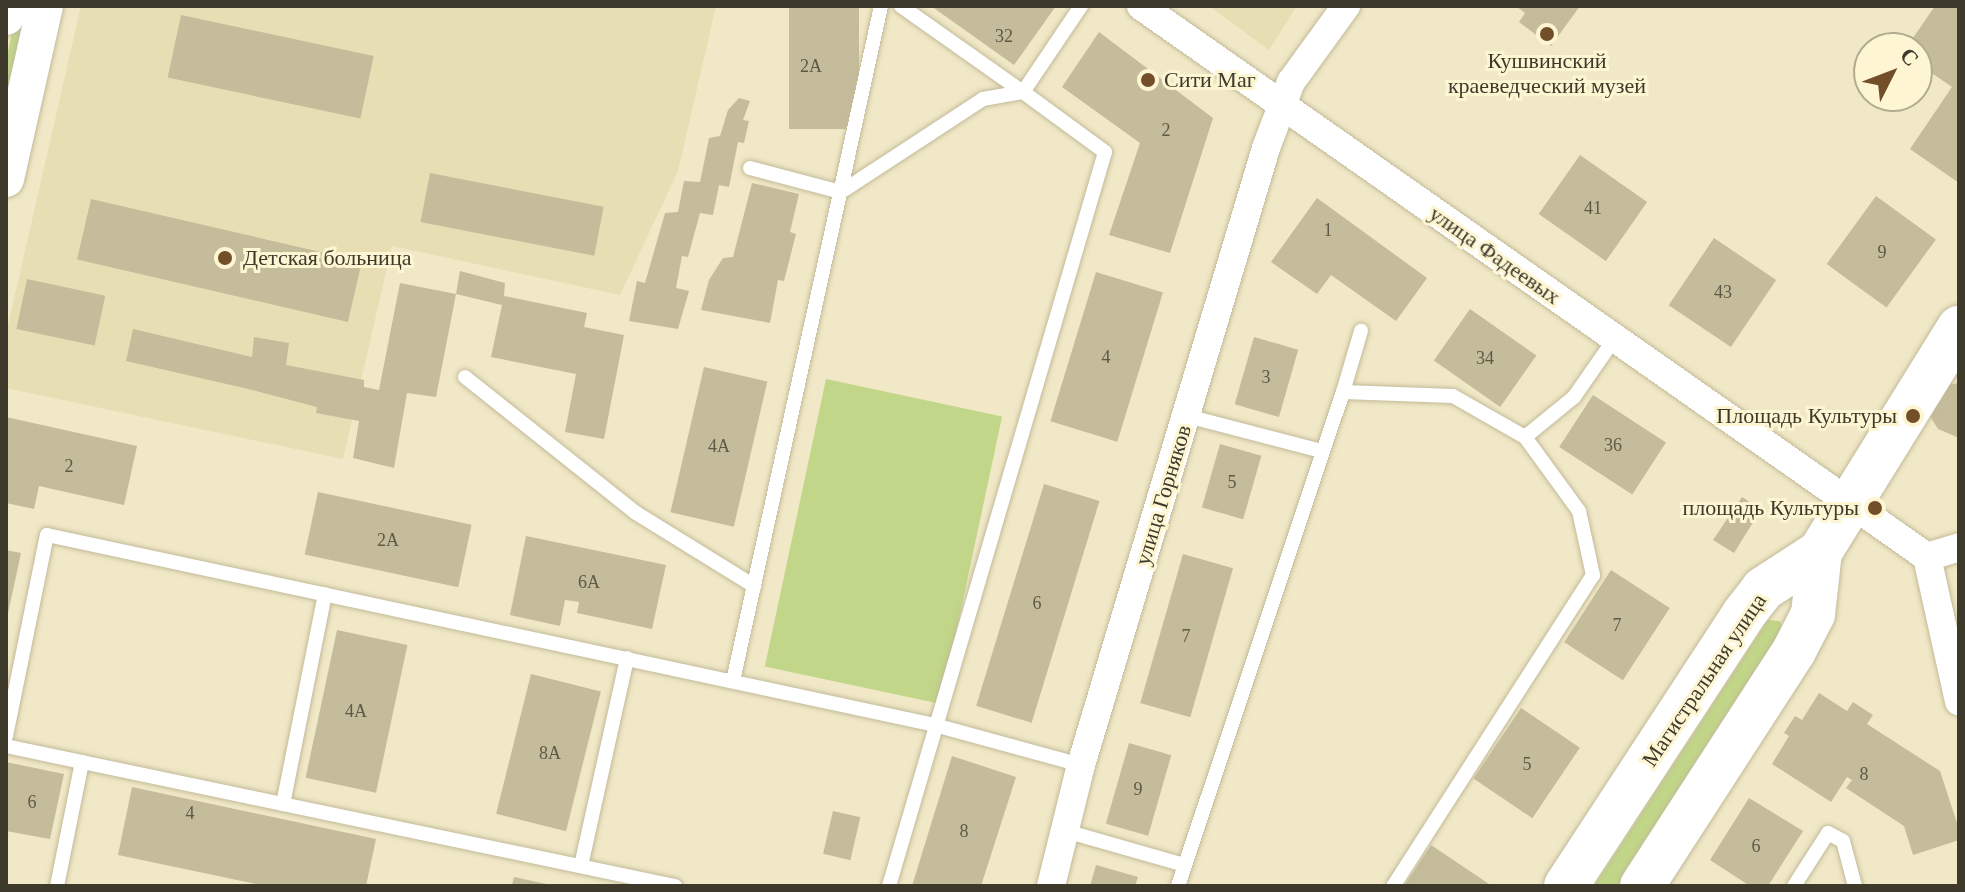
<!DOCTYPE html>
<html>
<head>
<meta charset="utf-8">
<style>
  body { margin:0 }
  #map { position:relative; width:1965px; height:892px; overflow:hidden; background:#f0e8c6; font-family:Georgia,serif }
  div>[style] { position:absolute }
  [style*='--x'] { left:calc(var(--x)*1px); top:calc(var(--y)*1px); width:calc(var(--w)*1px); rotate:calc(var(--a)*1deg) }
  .built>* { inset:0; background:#e8deb4 }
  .green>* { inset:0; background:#c1d688; transform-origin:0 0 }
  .building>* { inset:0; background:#c4bc9b; transform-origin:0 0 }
  .roads { filter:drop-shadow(0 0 2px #c2ba99) drop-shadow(0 0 2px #c2ba99) }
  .service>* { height:14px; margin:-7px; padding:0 7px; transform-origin:7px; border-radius:7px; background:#fff }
  .minor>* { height:28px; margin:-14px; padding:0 14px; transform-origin:14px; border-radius:14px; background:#fff }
  .tertiary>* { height:36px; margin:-18px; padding:0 18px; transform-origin:18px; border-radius:18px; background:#fff }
  .primary>* { height:44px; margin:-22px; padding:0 22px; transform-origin:22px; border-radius:22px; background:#fff }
  .dots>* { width:22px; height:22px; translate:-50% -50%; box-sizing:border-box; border:4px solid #fef6d3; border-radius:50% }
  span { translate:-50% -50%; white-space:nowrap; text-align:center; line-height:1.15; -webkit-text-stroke:6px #fef6d3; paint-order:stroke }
  .number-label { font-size:18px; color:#5f5a48 }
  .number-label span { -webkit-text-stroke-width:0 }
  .poi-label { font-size:22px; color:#3d3a2c }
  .left { translate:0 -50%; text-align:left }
  .right { translate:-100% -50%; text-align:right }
  .street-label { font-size:22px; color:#3d3a2c }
  .frame { position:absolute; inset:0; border:8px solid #3d3a2c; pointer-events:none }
  .north { position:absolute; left:1853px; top:32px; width:80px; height:80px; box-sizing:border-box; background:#fef6d3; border:2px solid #b1ab90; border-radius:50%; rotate:48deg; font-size:22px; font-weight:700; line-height:32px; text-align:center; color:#3d3a2c }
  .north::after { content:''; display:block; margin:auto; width:28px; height:36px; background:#734f29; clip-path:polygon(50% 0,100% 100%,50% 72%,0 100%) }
</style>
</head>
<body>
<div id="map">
  <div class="built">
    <i style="clip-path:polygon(81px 6px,716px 6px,678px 171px,620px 295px,392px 246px,343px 459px,6px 388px,6px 334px)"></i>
    <i style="clip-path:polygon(1209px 6px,1297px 6px,1269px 50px)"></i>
  </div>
  <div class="green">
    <i style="clip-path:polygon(18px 6px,28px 6px,6px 105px,6px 60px)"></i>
    <i style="left:826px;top:379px;width:180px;height:294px;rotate:12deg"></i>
    <i style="clip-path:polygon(1768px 620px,1779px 621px,1789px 632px,1624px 886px,1594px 886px)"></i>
  </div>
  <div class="building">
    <i style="left:789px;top:6px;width:70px;height:123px"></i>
    <i style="clip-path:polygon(931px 6px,1056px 6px,1014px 65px)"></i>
    <i style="clip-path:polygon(1516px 6px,1580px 6px,1551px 46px,1519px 22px,1525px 13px)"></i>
    <i style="clip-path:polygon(1935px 6px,1959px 6px,1959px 183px,1910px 149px,1952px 87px,1917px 63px,1917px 48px,1906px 48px)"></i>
    <i style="left:181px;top:15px;width:197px;height:64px;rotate:12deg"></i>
    <i style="clip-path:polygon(1099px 32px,1213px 118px,1170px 253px,1109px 235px,1140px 143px,1062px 87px)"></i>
    <i style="clip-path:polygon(739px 98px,750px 101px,743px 120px,749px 121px,744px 143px,738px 142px,729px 187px,719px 185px,713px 215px,700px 213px,688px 257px,682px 256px,676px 288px,689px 291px,678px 329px,629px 321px,637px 281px,645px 283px,665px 213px,678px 212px,684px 181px,700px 182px,709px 138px,720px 136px,728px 110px)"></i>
    <i style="left:1580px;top:155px;width:82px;height:72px;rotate:35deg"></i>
    <i style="left:430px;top:173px;width:177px;height:50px;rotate:11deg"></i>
    <i style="clip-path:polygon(752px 183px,799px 194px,790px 232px,796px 234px,784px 281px,778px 280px,770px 323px,701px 310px,709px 280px,723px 258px,733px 257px)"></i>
    <i style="left:1876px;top:196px;width:74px;height:84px;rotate:36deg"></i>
    <i style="clip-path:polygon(1317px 198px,1427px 278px,1396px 321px,1331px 275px,1317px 294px,1271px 262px)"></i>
    <i style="left:91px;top:199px;width:278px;height:62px;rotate:13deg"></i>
    <i style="left:1714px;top:238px;width:75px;height:81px;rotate:34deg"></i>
    <i style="clip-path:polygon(460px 271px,505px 283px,504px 296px,587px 313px,584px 327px,624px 335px,604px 439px,565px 432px,576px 374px,491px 357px,502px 305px,456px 294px)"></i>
    <i style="left:1096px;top:272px;width:70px;height:156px;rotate:17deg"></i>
    <i style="left:27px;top:279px;width:80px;height:51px;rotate:12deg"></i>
    <i style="clip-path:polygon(400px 283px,456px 294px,436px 397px,407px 393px,394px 468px,353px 458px,359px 421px,316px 413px,317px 407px,244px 388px,126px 361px,133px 329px,252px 357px,254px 337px,289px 343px,286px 365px,364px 380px,364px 387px,379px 390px)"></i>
    <i style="left:1470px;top:309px;width:81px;height:63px;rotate:35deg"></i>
    <i style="left:1254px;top:337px;width:46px;height:70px;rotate:16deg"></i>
    <i style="left:704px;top:367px;width:65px;height:149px;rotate:13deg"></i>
    <i style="clip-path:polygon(1959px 383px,1959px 438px,1938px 429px,1928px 413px,1941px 386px)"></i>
    <i style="left:1593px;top:395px;width:87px;height:62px;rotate:33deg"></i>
    <i style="clip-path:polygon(6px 417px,137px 446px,124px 505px,39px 486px,34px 509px,6px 503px)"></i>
    <i style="left:1220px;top:444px;width:43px;height:66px;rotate:16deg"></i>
    <i style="left:1044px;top:484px;width:58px;height:232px;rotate:17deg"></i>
    <i style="left:318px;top:492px;width:157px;height:64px;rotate:12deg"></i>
    <i style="clip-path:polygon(1742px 497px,1754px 505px,1757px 516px,1734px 553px,1713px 540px)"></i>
    <i style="clip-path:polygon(526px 536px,666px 565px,652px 629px,577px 613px,579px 602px,565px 600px,560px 626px,510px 615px)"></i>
    <i style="clip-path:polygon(6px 550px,21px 553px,7px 618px,6px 618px)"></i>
    <i style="left:1183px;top:554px;width:52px;height:155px;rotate:16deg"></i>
    <i style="left:1611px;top:570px;width:70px;height:86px;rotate:33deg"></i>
    <i style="left:337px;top:630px;width:72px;height:151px;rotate:12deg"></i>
    <i style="left:531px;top:674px;width:72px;height:144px;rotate:14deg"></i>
    <i style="clip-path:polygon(1819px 693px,1847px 711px,1853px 702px,1873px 715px,1867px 724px,1940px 771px,1959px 829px,1959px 840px,1913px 855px,1904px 826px,1846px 788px,1852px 780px,1847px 777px,1831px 802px,1772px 764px,1789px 736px,1784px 733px,1795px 716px,1802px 720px)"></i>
    <i style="left:1521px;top:708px;width:71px;height:85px;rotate:34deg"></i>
    <i style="left:1129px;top:743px;width:44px;height:84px;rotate:16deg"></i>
    <i style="clip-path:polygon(952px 756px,1016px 777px,981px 886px,912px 886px)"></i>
    <i style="clip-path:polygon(6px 762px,64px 774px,50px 839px,6px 831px)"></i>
    <i style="clip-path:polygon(132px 787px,376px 839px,366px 886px,266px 886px,118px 855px)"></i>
    <i style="clip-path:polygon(1749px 798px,1803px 831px,1768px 886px,1750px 886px,1710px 860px)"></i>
    <i style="left:833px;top:811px;width:28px;height:44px;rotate:13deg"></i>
    <i style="clip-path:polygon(1431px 845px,1492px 886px,1404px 886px)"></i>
    <i style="clip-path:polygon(1096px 865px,1138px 877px,1135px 886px,1090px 886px)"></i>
    <i style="clip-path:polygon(514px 877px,551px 885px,551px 886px,512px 886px)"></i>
  </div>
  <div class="roads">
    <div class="service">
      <i style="--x:901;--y:6;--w:149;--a:35.2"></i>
      <i style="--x:750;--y:168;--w:94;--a:14.8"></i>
      <i style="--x:841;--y:192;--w:170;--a:-33.2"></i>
      <i style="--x:983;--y:99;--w:41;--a:-9.9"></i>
      <i style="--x:465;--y:377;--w:218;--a:38.5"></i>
      <i style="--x:636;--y:513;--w:139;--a:31.7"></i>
      <i style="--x:1343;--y:392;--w:64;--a:-73.6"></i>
      <i style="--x:1187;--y:416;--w:138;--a:14.6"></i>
      <i style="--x:1525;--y:437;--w:63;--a:-39.2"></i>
      <i style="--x:1574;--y:397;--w:72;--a:-55.2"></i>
      <i style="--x:733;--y:681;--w:691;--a:-77.63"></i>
      <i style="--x:6;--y:736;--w:205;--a:-78.5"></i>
      <i style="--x:47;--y:535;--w:908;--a:12.08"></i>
      <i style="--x:935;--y:725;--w:151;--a:15.3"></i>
      <i style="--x:6;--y:746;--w:78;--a:11.9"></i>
      <i style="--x:82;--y:762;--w:126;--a:101.4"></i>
      <i style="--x:82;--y:762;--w:606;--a:11.81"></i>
      <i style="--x:283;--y:804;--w:214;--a:-78.7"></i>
      <i style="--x:1065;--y:831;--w:124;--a:15.9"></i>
      <i style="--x:581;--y:866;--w:213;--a:-77.5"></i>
      <i style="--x:889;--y:886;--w:765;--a:-73.6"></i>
      <i style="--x:1105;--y:152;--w:102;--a:-143.8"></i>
      <i style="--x:1023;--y:92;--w:104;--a:-56"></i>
      <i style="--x:1178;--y:886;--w:521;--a:-71.53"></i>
      <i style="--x:1343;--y:392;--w:110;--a:2.1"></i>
      <i style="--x:1453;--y:396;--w:83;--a:29.7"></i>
      <i style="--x:1525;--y:437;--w:92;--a:53.9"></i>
      <i style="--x:1579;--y:511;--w:66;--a:77.7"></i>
      <i style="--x:1593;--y:575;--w:370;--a:122.7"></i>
      <i style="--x:1794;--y:886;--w:63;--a:-57.3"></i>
      <i style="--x:1828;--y:833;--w:17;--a:28"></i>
      <i style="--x:1843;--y:841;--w:47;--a:75.1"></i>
    </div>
    <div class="minor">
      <i style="--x:1141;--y:6;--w:960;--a:35.03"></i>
      <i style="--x:1927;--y:557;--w:34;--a:-17"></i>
      <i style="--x:1927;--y:557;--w:148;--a:77.5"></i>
      <i style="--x:1051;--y:886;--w:125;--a:-76.1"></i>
      <i style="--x:1081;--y:765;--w:644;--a:-73.31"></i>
      <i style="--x:1266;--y:148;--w:71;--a:-69.3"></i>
      <i style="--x:1291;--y:82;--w:94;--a:-54.1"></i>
    </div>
    <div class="tertiary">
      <i style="--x:6;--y:17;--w:11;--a:-75"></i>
      <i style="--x:6;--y:179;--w:177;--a:-77.3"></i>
    </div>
    <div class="primary">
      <i style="--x:1566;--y:886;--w:324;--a:-56.8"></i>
      <i style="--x:1743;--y:615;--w:33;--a:-52"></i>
      <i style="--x:1763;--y:589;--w:68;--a:-33"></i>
      <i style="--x:1820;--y:552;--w:264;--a:-58.2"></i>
      <i style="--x:1642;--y:886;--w:280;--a:-57.1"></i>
      <i style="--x:1794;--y:651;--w:42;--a:-62.8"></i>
      <i style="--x:1813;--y:614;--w:62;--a:-83.6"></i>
    </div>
  </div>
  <div class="dots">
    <i style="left:1547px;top:34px;background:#734f29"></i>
    <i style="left:1148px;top:80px;background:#734f29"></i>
    <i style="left:225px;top:258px;background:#734f29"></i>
    <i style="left:1913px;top:416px;background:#734f29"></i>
    <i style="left:1875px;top:508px;background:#734f29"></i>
  </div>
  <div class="number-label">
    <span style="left:1004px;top:36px">32</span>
    <span style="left:811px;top:66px">2А</span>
    <span style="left:1166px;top:130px">2</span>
    <span style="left:1593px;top:208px">41</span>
    <span style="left:1328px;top:230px">1</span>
    <span style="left:1882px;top:252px">9</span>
    <span style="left:1723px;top:292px">43</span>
    <span style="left:1106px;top:357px">4</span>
    <span style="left:1485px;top:358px">34</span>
    <span style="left:1266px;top:377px">3</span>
    <span style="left:1613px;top:445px">36</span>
    <span style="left:719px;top:446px">4А</span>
    <span style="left:69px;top:466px">2</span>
    <span style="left:1232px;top:482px">5</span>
    <span style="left:388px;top:540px">2А</span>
    <span style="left:589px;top:582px">6А</span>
    <span style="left:1037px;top:603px">6</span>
    <span style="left:1617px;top:625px">7</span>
    <span style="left:1186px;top:636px">7</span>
    <span style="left:356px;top:711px">4А</span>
    <span style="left:550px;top:753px">8А</span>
    <span style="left:1527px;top:764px">5</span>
    <span style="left:1864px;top:774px">8</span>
    <span style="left:1138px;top:789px">9</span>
    <span style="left:32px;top:802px">6</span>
    <span style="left:190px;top:813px">4</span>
    <span style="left:964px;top:831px">8</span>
    <span style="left:1756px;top:846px">6</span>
  </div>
  <div class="poi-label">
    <span style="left:1547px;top:73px">Кушвинский<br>краеведческий музей</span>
    <span class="left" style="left:1164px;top:80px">Сити Маг</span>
    <span class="left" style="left:243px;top:258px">Детская больница</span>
    <span class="right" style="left:1897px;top:416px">Площадь Культуры</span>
    <span class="right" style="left:1859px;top:508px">площадь Культуры</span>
  </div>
  <div class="street-label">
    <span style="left:1495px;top:255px;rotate:35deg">улица Фадеевых</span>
    <span style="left:1163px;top:495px;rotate:-73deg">улица Горняков</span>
    <span style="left:1704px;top:680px;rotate:-56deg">Магистральная улица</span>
  </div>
  <div class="frame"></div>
  <div class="north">С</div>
</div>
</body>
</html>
